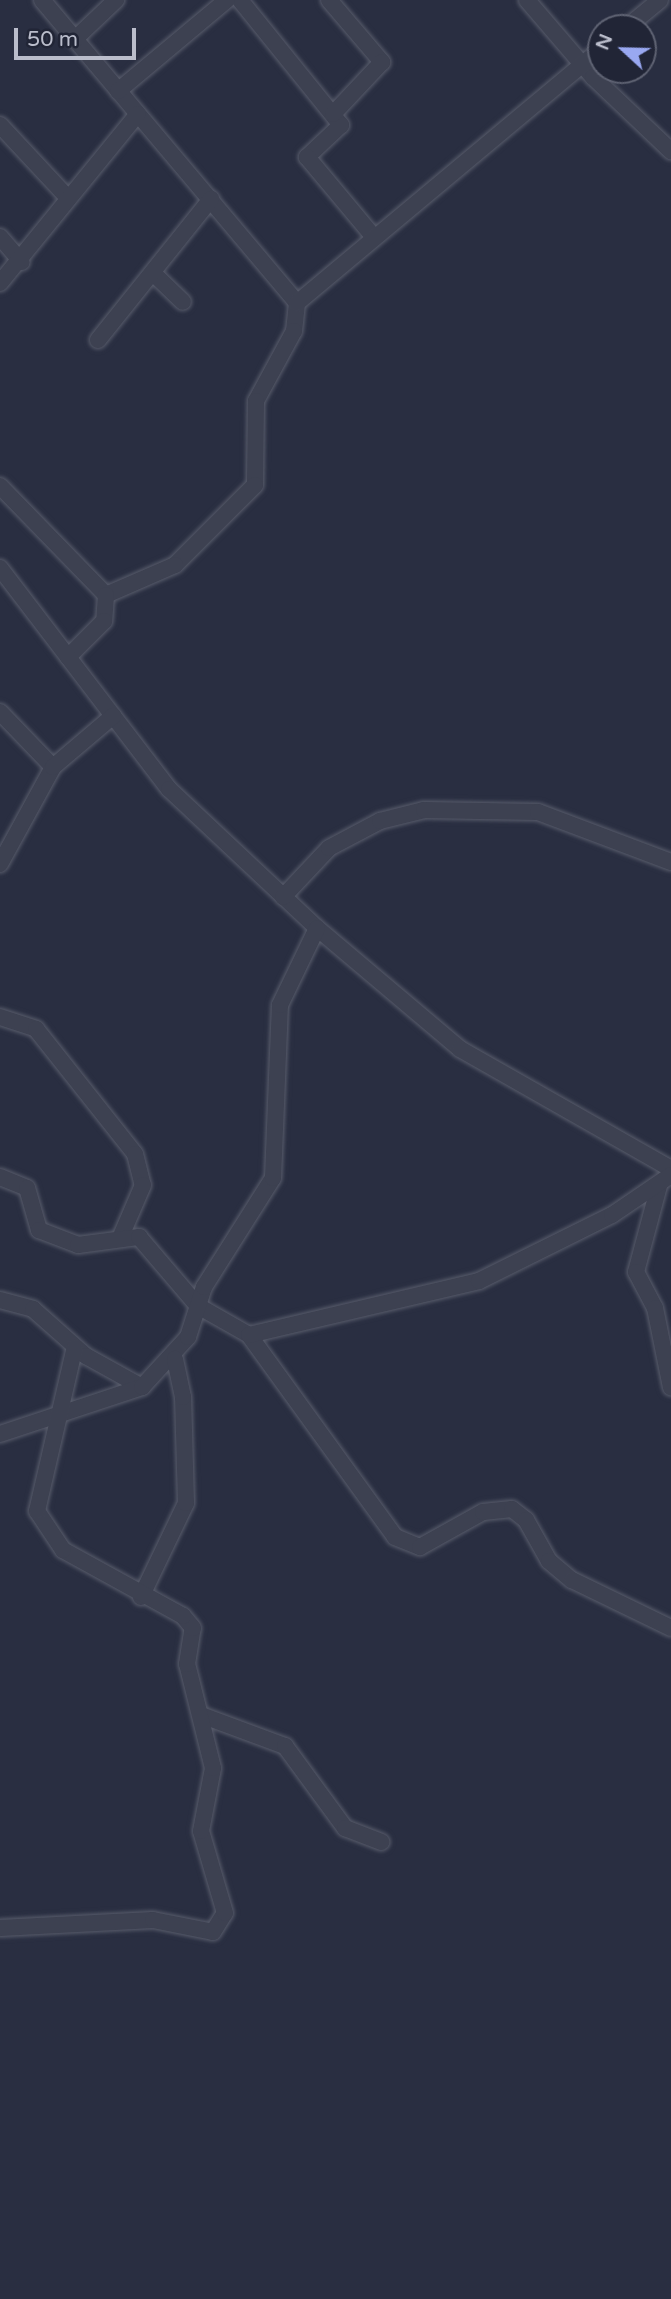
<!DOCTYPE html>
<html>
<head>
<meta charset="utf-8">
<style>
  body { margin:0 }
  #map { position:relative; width:671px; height:2299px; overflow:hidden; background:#292e41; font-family:"Varela Round",sans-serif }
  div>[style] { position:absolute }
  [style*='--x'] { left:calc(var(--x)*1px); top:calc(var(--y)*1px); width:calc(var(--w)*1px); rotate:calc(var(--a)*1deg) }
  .roads { filter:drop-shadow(0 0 2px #585c6b) drop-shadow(0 0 2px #585c6b) }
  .minor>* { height:16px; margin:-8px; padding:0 8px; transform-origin:8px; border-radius:8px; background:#3d4151 }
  span { translate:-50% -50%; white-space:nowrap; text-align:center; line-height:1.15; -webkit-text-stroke:6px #212536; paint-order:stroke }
  .north { position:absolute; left:587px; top:14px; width:70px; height:70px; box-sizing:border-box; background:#212536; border:2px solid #5e6272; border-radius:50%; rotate:292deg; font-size:19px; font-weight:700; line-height:28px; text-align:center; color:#babdcb }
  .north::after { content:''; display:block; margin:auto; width:24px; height:32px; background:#99a8f1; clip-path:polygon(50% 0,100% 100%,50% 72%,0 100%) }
  .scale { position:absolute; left:14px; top:28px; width:122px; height:32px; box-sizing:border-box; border:4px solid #babdcb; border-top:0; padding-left:9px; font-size:21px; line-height:24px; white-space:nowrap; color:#babdcb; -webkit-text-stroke:5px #212536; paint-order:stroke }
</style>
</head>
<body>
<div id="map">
  <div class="roads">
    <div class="minor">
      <i style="--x:42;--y:0;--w:396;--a:49.9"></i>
      <i style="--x:297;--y:303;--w:28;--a:96"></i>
      <i style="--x:294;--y:331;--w:80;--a:118.5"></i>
      <i style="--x:256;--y:401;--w:84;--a:90.7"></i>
      <i style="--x:255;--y:485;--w:113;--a:135"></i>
      <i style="--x:175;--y:565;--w:75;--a:156.5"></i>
      <i style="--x:240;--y:0;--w:161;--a:51.1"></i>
      <i style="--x:341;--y:125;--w:47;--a:136.7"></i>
      <i style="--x:307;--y:157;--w:103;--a:50.1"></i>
      <i style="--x:329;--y:0;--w:82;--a:49.5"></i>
      <i style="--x:382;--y:62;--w:71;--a:133.3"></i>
      <i style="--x:527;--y:0;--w:101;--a:49.4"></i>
      <i style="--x:593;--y:77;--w:108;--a:43.5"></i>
      <i style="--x:626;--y:28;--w:44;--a:-39.5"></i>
      <i style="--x:75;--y:39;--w:57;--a:-43.6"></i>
      <i style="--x:118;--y:91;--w:142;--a:-39.9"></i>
      <i style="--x:0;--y:125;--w:100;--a:47"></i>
      <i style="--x:0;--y:237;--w:33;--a:49"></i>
      <i style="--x:154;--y:274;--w:40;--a:44"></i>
      <i style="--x:0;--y:283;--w:218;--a:-50.8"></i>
      <i style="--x:297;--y:303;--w:396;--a:-39.9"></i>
      <i style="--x:98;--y:340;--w:181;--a:-51.3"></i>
      <i style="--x:0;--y:486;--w:152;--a:45.8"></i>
      <i style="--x:106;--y:595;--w:26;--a:94"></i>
      <i style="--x:104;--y:621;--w:51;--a:135"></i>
      <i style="--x:0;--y:568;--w:278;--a:52.6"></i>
      <i style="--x:169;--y:789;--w:203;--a:43.2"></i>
      <i style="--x:317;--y:928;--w:187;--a:40.2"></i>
      <i style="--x:460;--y:1049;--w:243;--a:29.6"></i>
      <i style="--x:0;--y:712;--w:76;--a:46.1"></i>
      <i style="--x:0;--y:864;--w:111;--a:-61.3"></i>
      <i style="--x:53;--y:767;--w:79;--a:-40.4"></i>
      <i style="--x:283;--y:897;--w:67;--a:-46.8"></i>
      <i style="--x:329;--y:848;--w:58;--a:-27.9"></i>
      <i style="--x:380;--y:821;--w:45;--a:-14"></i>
      <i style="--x:424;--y:810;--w:114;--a:1"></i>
      <i style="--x:538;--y:812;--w:142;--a:20.6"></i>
      <i style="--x:0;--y:1017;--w:38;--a:18"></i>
      <i style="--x:36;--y:1029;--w:159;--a:51.6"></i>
      <i style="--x:135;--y:1154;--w:32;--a:76"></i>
      <i style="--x:143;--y:1185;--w:56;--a:113.3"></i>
      <i style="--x:0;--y:1177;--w:29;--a:22"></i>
      <i style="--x:27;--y:1188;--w:44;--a:74.1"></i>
      <i style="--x:39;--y:1230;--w:42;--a:21"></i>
      <i style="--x:78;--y:1245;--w:62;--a:-7.5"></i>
      <i style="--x:139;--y:1237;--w:91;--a:49.5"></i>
      <i style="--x:198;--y:1306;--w:59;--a:29.6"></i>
      <i style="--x:249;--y:1335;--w:249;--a:54.1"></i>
      <i style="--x:395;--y:1537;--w:27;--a:22"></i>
      <i style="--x:420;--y:1547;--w:72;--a:-29.1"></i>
      <i style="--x:483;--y:1512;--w:29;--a:-6"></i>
      <i style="--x:512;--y:1509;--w:18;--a:38"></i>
      <i style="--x:526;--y:1520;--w:47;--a:60.7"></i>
      <i style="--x:549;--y:1561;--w:30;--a:40"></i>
      <i style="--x:572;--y:1580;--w:110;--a:25.9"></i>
      <i style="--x:659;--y:1186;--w:89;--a:105"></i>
      <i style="--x:636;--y:1272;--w:41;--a:62.2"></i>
      <i style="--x:655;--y:1308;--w:81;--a:78.6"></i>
      <i style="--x:0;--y:1300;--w:34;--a:15"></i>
      <i style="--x:33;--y:1309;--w:71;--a:41.6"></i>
      <i style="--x:86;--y:1356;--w:64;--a:29"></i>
      <i style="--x:249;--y:1335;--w:236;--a:-13.2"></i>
      <i style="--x:479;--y:1281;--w:148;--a:-26.4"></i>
      <i style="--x:612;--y:1215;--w:71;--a:-34.1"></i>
      <i style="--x:0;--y:1434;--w:150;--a:-18.3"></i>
      <i style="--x:142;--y:1387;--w:68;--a:-47.4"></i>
      <i style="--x:188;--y:1337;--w:52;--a:-72.3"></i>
      <i style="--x:204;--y:1287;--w:129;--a:-57.7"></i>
      <i style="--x:273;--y:1178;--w:173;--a:-87.7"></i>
      <i style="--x:280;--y:1005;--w:85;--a:-64.3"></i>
      <i style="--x:141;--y:1597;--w:104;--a:-64.4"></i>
      <i style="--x:186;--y:1503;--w:106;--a:-91.6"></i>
      <i style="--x:183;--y:1397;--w:39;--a:-102"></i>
      <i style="--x:201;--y:1715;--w:90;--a:20.3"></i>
      <i style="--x:285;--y:1746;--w:102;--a:53.8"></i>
      <i style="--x:345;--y:1828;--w:39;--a:21"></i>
      <i style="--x:0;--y:1928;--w:153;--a:-3"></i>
      <i style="--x:153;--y:1920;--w:61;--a:11.3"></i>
      <i style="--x:213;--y:1932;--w:22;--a:-58"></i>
      <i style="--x:225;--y:1913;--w:85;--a:-106.3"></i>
      <i style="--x:201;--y:1831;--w:64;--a:-79.2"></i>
      <i style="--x:213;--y:1768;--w:107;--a:-104"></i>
      <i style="--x:187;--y:1664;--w:36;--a:-81"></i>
      <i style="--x:193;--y:1628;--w:16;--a:-130"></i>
      <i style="--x:183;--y:1616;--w:137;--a:-151.2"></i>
      <i style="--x:63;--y:1550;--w:47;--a:-123.7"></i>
      <i style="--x:37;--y:1511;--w:168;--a:-77"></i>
    </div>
  </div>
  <div class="north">N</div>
  <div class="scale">50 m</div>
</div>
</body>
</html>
